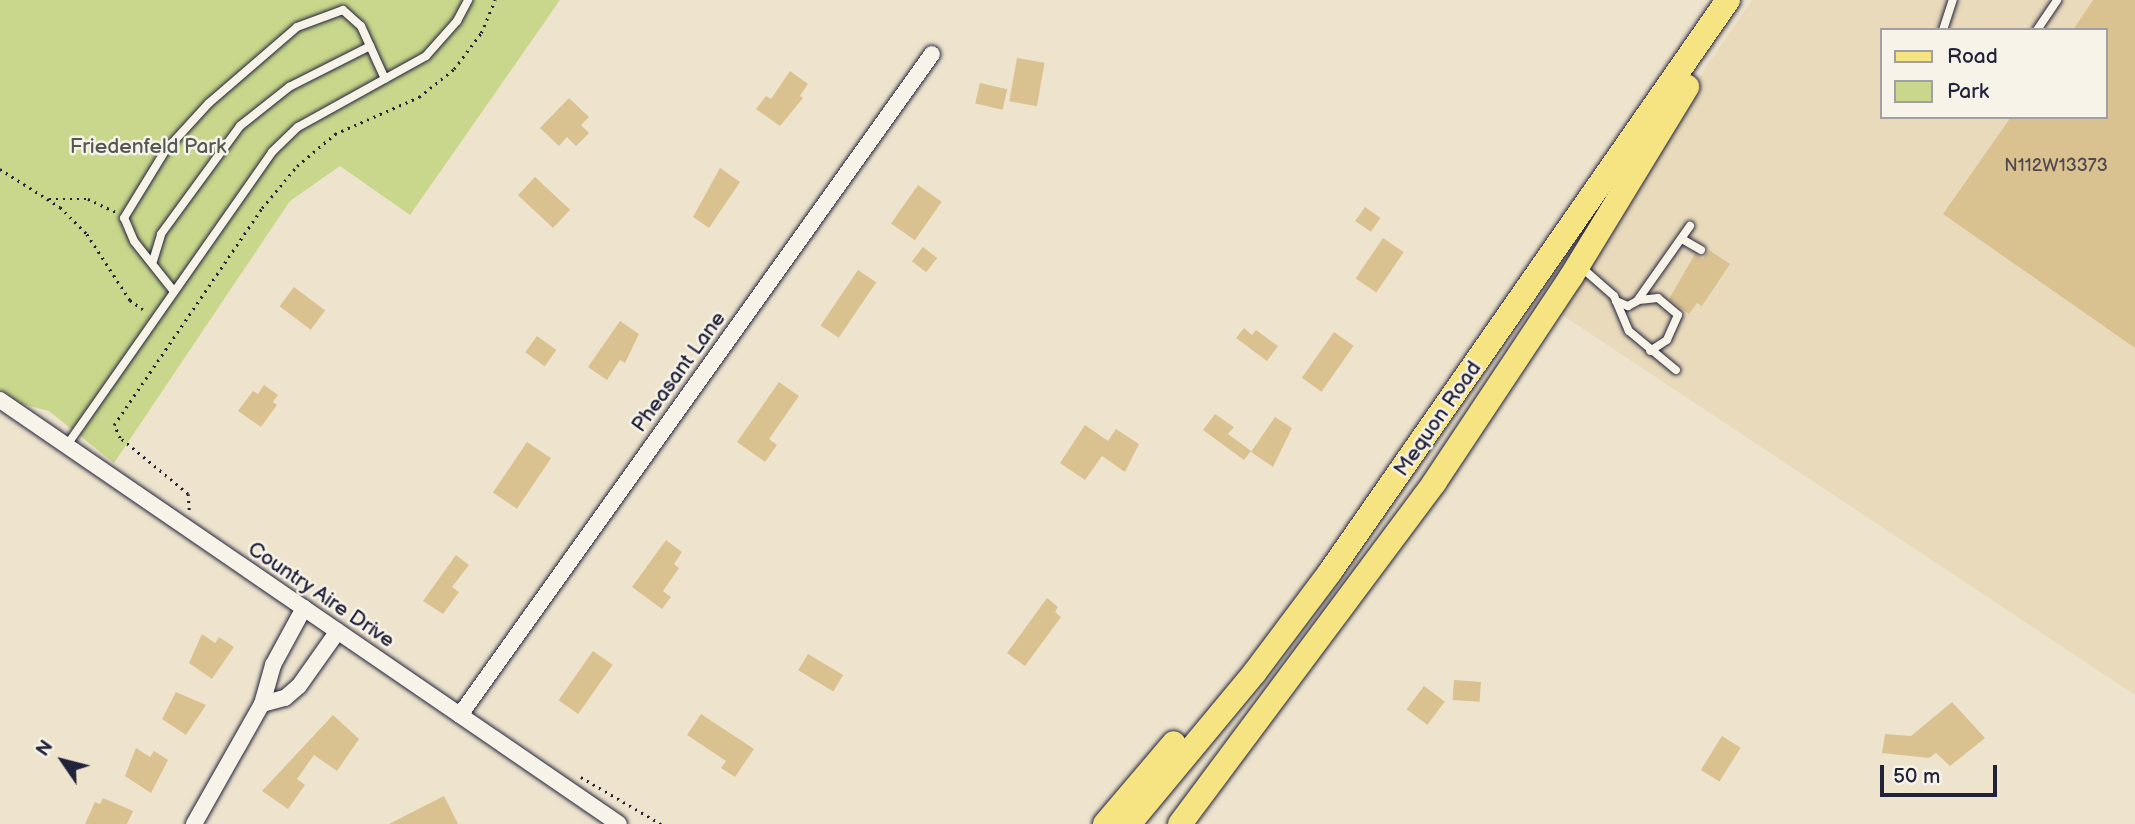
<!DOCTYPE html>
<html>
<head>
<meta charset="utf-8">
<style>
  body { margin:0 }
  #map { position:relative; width:2135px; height:824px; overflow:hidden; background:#eee4ce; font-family:"Balsamiq Sans",sans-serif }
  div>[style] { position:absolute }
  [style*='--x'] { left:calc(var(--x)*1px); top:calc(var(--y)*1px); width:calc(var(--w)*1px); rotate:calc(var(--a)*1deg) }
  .built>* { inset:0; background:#e8dabb }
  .green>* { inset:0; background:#c8d78b }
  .building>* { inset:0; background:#dac190; transform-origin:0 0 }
  .path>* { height:2.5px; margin-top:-1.25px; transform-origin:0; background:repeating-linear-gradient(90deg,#22223b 0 2px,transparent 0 7px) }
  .roads { filter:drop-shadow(0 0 2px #22223b) drop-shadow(0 0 2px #22223b) }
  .service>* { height:8px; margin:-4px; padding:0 4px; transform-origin:4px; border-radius:4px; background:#f7f3e8 }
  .minor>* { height:16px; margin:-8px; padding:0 8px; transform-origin:8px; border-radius:8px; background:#f7f3e8 }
  .primary>* { height:24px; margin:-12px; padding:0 12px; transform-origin:12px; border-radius:12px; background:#f6e381 }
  span { translate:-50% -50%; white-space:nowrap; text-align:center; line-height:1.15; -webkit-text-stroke:5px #f7f3e8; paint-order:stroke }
  .number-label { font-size:18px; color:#504a50 }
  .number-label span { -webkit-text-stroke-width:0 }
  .park-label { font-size:21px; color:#545853 }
  .street-label { font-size:21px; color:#22223b }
  .legend { position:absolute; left:1880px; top:28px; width:228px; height:91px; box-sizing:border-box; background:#f7f3e8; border:2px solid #a29fa3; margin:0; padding:9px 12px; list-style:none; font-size:21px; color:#22223b }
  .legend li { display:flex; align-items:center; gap:14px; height:35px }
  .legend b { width:35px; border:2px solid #a29fa3 }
  .north { position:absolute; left:28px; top:726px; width:70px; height:70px; -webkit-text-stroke:5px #f7f3e8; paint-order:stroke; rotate:305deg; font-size:19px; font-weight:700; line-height:28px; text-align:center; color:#22223b }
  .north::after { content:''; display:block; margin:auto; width:24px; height:32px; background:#22223b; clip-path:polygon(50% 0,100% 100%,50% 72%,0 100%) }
  .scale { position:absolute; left:1880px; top:765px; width:117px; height:32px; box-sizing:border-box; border:4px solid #22223b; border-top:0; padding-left:9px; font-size:21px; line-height:24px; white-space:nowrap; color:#22223b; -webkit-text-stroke:5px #f7f3e8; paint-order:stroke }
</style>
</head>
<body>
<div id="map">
  <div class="built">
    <i style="clip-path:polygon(evenodd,1752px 0,2135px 0,2135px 695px,1544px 303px,1752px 0,1881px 30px,2105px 30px,2105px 117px,1881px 117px,1881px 30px)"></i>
  </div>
  <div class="green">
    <i style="clip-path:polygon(0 0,560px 0,410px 215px,340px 166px,290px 201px,114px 463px,49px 411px,22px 404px,0 389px)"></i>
  </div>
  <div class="building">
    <i style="clip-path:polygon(2093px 0,2135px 0,2135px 348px,1943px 214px,2011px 117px,2105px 117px,2105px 30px,2073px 30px)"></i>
    <i style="left:1017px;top:58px;width:28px;height:44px;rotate:10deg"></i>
    <i style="clip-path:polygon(790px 71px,808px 84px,800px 96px,803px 98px,780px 126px,756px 109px,766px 96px,771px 99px)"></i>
    <i style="left:980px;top:83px;width:28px;height:21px;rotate:13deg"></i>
    <i style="clip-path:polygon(569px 98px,589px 117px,581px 125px,589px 133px,576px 146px,567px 137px,559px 146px,540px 128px)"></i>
    <i style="clip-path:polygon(720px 168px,740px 182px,709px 228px,693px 217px)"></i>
    <i style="left:535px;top:177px;width:48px;height:25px;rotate:43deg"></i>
    <i style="left:918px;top:185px;width:29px;height:47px;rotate:35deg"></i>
    <i style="left:1365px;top:207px;width:19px;height:17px;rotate:35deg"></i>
    <i style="left:1383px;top:238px;width:25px;height:49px;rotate:34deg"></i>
    <i style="left:923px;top:247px;width:18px;height:18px;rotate:38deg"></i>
    <i style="clip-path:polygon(1709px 250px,1730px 264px,1702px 306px,1697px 303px,1689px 314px,1669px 299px,1695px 254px,1703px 259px)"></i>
    <i style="left:858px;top:270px;width:22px;height:67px;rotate:34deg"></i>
    <i style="left:294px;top:287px;width:39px;height:24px;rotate:37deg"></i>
    <i style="clip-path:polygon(620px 321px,639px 334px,625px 363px,620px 360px,607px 380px,588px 367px)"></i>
    <i style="clip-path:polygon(1244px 328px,1252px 335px,1256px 330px,1278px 346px,1267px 361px,1236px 338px)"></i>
    <i style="left:1334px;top:332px;width:24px;height:56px;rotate:35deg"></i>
    <i style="left:537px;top:336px;width:24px;height:20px;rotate:36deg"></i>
    <i style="clip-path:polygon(779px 382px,799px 396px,769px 439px,777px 445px,765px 462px,737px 442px)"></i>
    <i style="clip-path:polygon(264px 385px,278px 395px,273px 402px,277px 405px,261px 427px,238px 411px,253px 391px,258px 394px)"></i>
    <i style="clip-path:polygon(1215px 414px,1234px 427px,1228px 434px,1251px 451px,1244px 460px,1203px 430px)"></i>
    <i style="clip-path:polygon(1275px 417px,1292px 428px,1273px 467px,1251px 452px)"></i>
    <i style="clip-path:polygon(1085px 425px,1108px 441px,1116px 429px,1139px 444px,1125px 472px,1102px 456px,1085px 480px,1060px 463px)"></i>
    <i style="left:527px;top:442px;width:29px;height:61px;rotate:34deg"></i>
    <i style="clip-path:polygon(666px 540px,682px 552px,674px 564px,679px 568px,663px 591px,671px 597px,662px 609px,632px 587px)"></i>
    <i style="clip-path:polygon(456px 555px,469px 565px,452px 587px,459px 592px,443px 614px,423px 601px)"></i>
    <i style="clip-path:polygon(1047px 598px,1058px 607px,1055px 612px,1061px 617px,1025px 666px,1007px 653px)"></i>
    <i style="clip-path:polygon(202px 634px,215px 643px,219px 637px,234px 647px,212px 679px,189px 663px)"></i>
    <i style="left:593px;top:651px;width:24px;height:60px;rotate:35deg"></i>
    <i style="left:808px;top:654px;width:41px;height:19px;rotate:31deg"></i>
    <i style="left:1454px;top:680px;width:27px;height:20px;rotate:4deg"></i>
    <i style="left:1424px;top:686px;width:26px;height:29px;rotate:37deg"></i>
    <i style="clip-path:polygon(176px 692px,206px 705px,186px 735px,162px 719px)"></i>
    <i style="clip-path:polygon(1952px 702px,1985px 738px,1950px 766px,1936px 753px,1929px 758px,1882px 753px,1885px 734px,1911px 736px)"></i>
    <i style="clip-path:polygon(701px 714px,754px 749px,735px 777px,721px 768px,726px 761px,687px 735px)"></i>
    <i style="clip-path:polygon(333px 715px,359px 739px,337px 771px,314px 755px,297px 779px,305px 785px,288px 809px,262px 791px)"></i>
    <i style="left:1722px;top:736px;width:22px;height:40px;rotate:32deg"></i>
    <i style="clip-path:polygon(136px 748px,150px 757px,154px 751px,168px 760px,151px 793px,125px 776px)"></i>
    <i style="clip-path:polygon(444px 796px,458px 824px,389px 824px)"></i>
    <i style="clip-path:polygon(103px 798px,133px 811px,127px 824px,85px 824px,95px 802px,100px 804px)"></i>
  </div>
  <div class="path">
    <i style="--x:0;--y:169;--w:71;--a:32.3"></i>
    <i style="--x:60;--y:207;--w:38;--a:45"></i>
    <i style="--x:87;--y:234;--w:79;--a:56.9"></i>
    <i style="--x:130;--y:300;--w:19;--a:36"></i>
    <i style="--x:49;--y:199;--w:39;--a:0"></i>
    <i style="--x:88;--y:199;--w:31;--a:25"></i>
    <i style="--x:189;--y:510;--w:16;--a:-94"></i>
    <i style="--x:188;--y:494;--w:88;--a:-140.5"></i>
    <i style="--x:120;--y:438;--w:14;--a:-115"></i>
    <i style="--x:114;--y:425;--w:263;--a:-55.7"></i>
    <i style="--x:262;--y:208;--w:55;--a:-50.2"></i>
    <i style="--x:297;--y:166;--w:50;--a:-40.1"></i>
    <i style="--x:335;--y:134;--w:92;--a:-23.8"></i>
    <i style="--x:419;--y:97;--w:45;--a:-38.7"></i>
    <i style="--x:454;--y:69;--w:45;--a:-53.1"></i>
    <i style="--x:481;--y:33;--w:36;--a:-67"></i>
    <i style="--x:581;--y:777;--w:93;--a:30.4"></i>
  </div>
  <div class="roads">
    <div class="service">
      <i style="--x:1943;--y:30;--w:32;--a:-72"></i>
      <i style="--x:2037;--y:30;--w:36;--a:-56"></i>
      <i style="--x:1682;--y:239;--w:22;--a:30"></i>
      <i style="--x:153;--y:261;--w:28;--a:-73"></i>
      <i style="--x:161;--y:234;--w:134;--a:-53.8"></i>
      <i style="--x:240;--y:126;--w:63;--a:-38.5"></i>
      <i style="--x:289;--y:87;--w:91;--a:-26.8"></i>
      <i style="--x:1581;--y:267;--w:44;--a:41.3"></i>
      <i style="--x:1614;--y:296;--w:38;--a:67"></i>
      <i style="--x:1629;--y:331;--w:61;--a:39.7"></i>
      <i style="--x:172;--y:289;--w:61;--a:-128.4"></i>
      <i style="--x:134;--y:241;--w:25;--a:-113"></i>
      <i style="--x:124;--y:218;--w:79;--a:-58.5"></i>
      <i style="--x:165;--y:151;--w:65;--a:-47.5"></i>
      <i style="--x:209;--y:103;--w:116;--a:-40.8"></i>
      <i style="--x:297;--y:27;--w:49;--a:-20.3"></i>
      <i style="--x:343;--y:10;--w:24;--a:42"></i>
      <i style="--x:361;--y:26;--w:58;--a:65.6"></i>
      <i style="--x:1639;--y:300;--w:19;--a:-6"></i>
      <i style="--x:1658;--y:298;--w:26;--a:40"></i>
      <i style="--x:1678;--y:315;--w:27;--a:114"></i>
      <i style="--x:1667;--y:340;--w:20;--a:147"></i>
      <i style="--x:1616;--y:301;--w:13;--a:23"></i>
      <i style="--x:1628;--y:306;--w:10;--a:-29"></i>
      <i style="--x:1637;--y:301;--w:92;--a:-54.8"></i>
      <i style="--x:67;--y:445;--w:358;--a:-55"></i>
      <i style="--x:272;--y:152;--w:36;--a:-44"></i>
      <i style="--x:298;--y:127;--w:146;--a:-29"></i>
      <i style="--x:426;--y:56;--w:47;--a:-48.5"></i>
      <i style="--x:457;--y:21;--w:24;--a:-62"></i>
    </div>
    <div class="minor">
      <i style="--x:0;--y:400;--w:750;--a:34.41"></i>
      <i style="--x:262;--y:704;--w:24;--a:-15"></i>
      <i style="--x:285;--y:698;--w:18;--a:-41"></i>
      <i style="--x:299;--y:686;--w:67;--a:-54.7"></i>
      <i style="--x:460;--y:715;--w:812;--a:-54.47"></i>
      <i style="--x:194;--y:824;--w:138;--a:-60.5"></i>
      <i style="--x:262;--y:704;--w:41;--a:-74.2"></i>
      <i style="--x:273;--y:665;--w:65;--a:-61.5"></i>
    </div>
    <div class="primary">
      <i style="--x:1105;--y:824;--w:106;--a:-49.6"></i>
      <i style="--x:1129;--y:824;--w:197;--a:-50.3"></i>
      <i style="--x:1255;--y:672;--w:125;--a:-53.1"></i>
      <i style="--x:1330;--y:572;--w:697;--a:-55.17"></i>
      <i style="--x:1180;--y:824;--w:425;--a:-53.3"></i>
      <i style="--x:1434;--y:483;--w:247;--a:-56.4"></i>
      <i style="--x:1571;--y:277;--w:223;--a:-58.6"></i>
    </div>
  </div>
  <div class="number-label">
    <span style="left:2056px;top:166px">N112W13373</span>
  </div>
  <div class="park-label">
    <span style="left:148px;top:147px">Friedenfeld Park</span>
  </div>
  <div class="street-label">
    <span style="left:679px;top:372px;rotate:-54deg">Pheasant Lane</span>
    <span style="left:1438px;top:419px;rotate:-55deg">Mequon Road</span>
    <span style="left:321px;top:595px;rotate:34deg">Country Aire Drive</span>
  </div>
  <ul class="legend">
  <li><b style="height:9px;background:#f6e381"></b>Road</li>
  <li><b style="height:19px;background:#c8d78b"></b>Park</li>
  </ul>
  <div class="north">N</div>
  <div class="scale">50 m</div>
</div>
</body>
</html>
